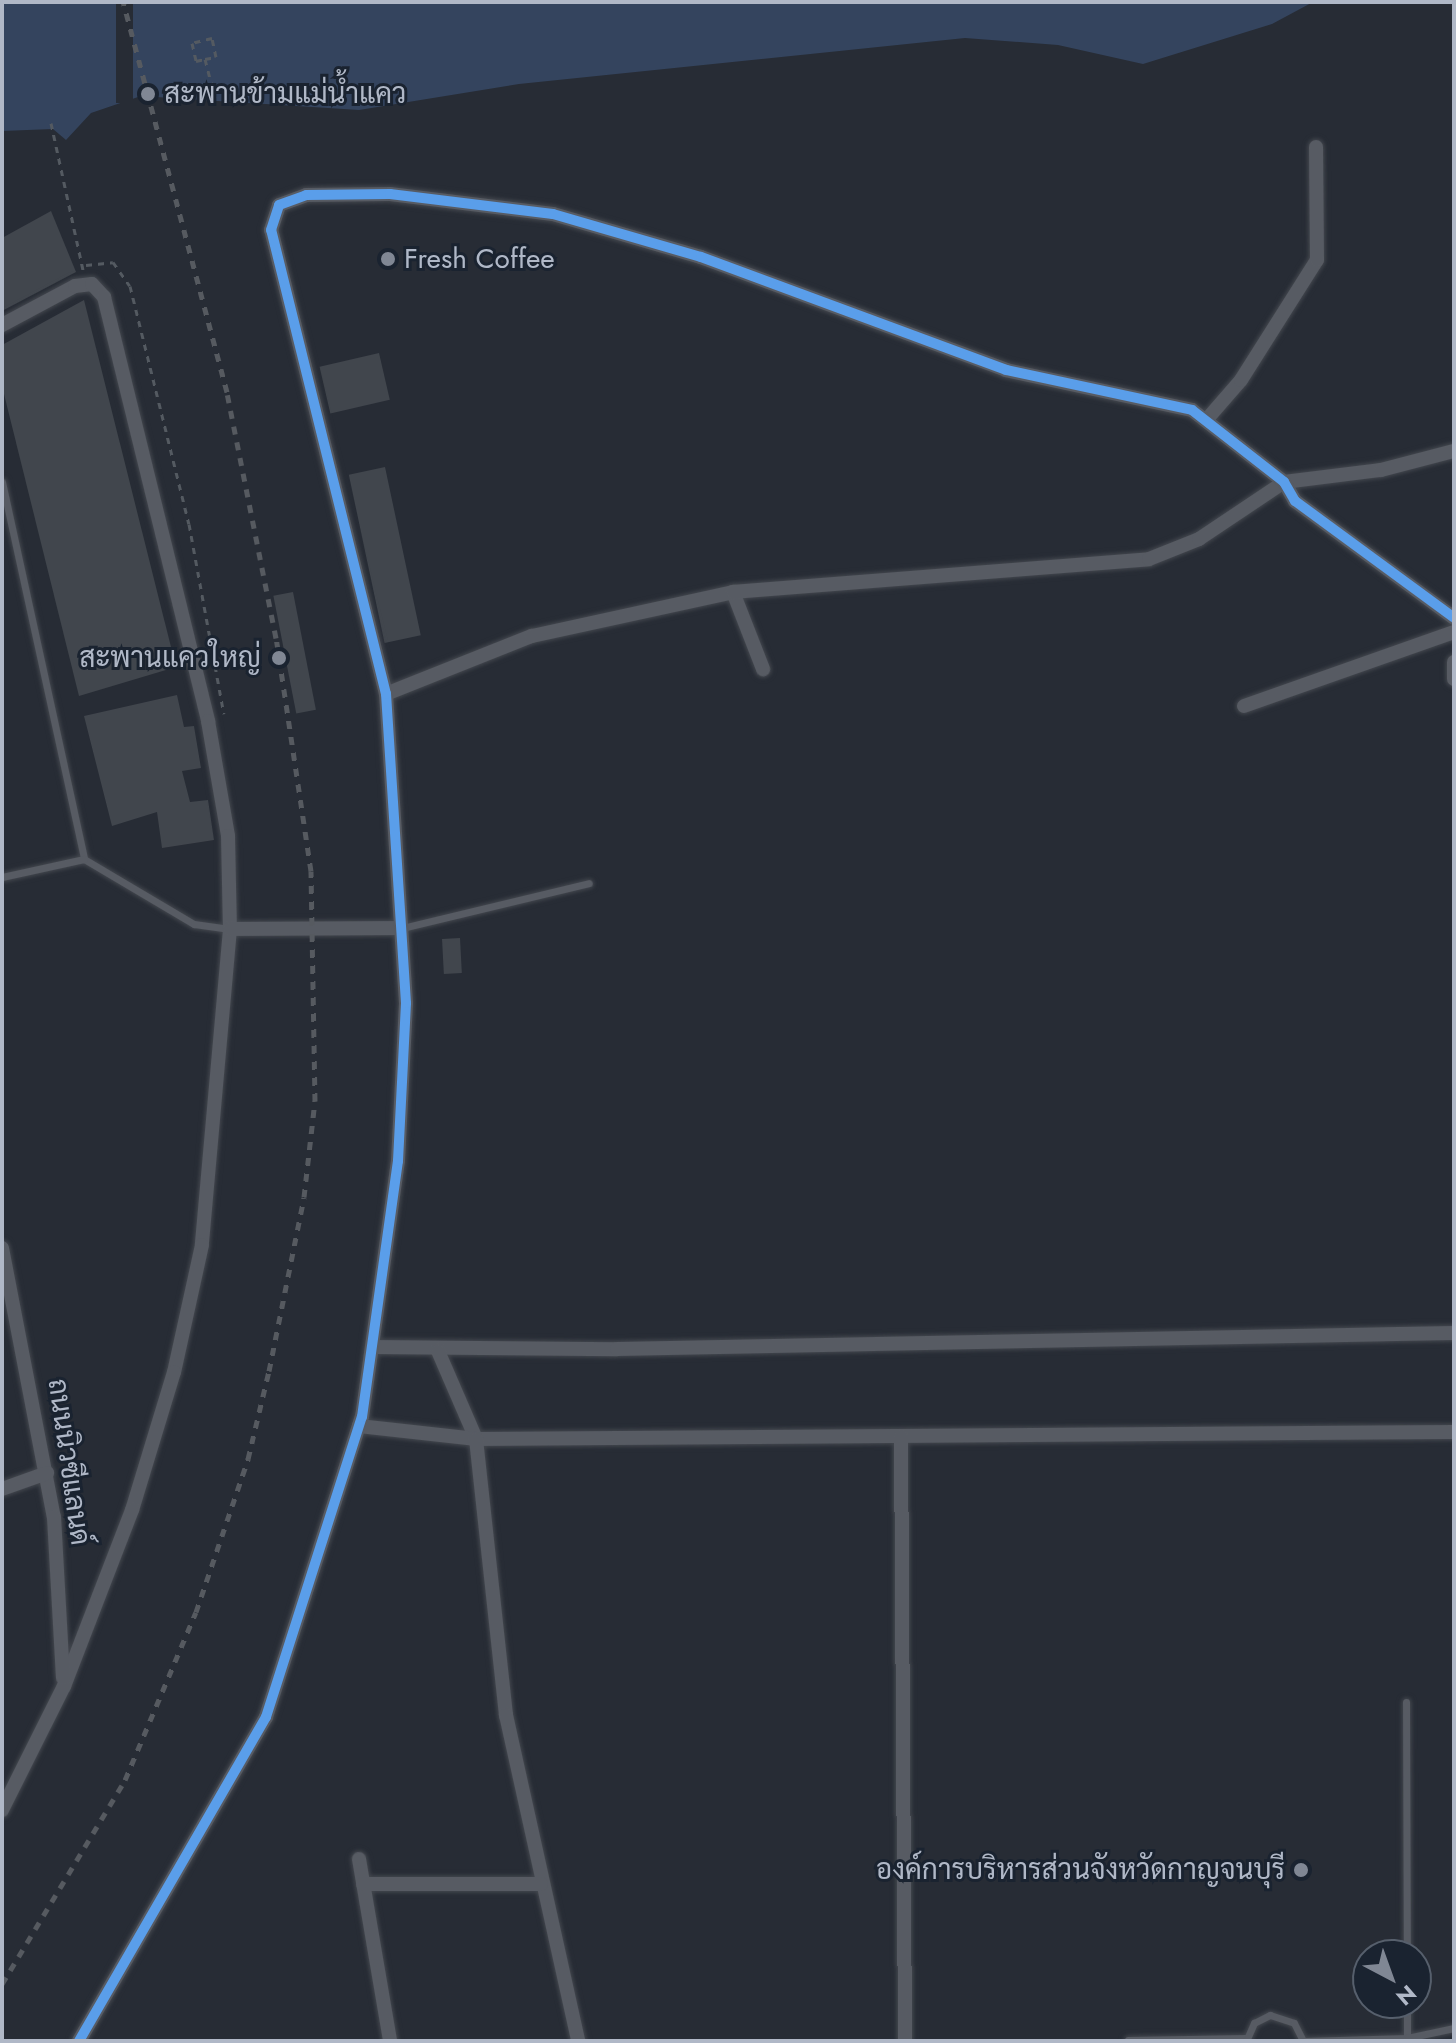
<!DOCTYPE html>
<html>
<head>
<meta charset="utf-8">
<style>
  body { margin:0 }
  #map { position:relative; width:1456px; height:2043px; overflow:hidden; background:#272c35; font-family:Jost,Sarabun,sans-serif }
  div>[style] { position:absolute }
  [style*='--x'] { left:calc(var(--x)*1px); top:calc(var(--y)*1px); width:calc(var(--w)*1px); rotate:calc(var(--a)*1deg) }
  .water>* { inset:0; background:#34445e }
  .pier>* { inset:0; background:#272c35; transform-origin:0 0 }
  .building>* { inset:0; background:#41464d; transform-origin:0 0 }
  .path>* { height:3px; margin-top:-1.5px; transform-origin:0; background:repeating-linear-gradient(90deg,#545a61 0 6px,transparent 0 12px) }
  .roads { filter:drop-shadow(0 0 2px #43474e) drop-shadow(0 0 2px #43474e) }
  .service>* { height:7px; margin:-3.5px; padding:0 3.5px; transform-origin:3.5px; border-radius:3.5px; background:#575b63 }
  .minor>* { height:14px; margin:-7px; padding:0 7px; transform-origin:7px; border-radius:7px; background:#575b63 }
  .rail>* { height:5px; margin-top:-2.5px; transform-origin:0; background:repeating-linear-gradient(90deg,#565a60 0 8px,transparent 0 16px) }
  .cycleway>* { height:10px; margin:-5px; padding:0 5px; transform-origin:5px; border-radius:5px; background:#5a9eea }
  .dots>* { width:22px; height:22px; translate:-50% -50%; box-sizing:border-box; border:4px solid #1a2330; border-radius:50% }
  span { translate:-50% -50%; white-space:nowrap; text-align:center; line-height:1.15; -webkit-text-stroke:6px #1a2330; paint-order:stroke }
  .poi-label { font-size:28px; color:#b0b8c7 }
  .left { translate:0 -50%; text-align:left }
  .right { translate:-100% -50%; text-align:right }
  .street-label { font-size:28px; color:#b0b8c7 }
  .frame { position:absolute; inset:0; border:4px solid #b0b8c7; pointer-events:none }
  .north { position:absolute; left:1352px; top:1939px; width:80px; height:80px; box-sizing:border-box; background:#1a2330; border:2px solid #565f6c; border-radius:50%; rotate:139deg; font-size:22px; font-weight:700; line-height:32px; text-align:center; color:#b0b8c7 }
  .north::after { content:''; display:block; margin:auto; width:28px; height:36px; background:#808794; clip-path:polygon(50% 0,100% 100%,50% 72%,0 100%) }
</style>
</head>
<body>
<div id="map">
  <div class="water">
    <i style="clip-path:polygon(2px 2px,1313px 2px,1272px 24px,1143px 64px,1058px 45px,965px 38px,519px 84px,359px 110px,141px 96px,91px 113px,66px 140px,53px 129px,2px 131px)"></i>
  </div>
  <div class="pier">
    <i style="left:116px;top:2px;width:17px;height:101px"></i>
  </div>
  <div class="building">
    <i style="clip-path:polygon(51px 211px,76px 272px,2px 311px,2px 238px)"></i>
    <i style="clip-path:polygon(84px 300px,176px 667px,79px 696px,2px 386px,2px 345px)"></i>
    <i style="left:379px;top:353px;width:48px;height:61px;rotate:77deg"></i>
    <i style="left:385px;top:467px;width:172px;height:37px;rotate:78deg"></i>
    <i style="left:293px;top:592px;width:120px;height:20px;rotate:79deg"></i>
    <i style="clip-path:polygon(177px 695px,184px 727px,194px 726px,201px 768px,182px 771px,190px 802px,208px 800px,214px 840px,162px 848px,157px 812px,112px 826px,84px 716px)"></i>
    <i style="left:460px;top:938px;width:35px;height:18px;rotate:87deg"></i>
  </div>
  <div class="path">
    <i style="--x:205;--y:59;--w:11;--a:-10"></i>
    <i style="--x:216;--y:57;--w:19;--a:-102"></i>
    <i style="--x:212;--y:38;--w:21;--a:166"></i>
    <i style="--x:192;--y:43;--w:18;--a:77"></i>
    <i style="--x:196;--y:61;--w:9;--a:-13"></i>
    <i style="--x:205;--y:59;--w:40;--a:75.6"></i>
    <i style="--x:51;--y:123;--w:150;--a:77.7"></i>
    <i style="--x:86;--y:265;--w:27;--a:-6"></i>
    <i style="--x:113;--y:262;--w:29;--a:55"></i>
    <i style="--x:130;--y:286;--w:245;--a:76.1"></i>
    <i style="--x:189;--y:524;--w:193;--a:79.6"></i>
  </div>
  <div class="roads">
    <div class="service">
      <i style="--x:2;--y:482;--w:386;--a:77.7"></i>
      <i style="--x:84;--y:859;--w:128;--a:30.6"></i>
      <i style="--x:194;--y:924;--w:36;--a:8"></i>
      <i style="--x:2;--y:877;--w:84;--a:-12.4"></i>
      <i style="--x:402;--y:928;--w:192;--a:-13.5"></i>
      <i style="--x:1406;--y:1702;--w:253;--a:89.8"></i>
      <i style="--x:1407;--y:2003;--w:35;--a:90"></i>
      <i style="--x:1128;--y:2040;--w:118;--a:-1"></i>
      <i style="--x:1246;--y:2041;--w:20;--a:-66"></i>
      <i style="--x:1254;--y:2023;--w:18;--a:-27"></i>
      <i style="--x:1270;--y:2015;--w:25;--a:18"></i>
      <i style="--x:1294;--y:2023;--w:20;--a:63"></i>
      <i style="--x:1303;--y:2041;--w:104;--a:-1.7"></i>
      <i style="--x:1407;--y:2038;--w:48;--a:-12"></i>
    </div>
    <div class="minor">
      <i style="--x:2;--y:325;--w:83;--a:-28.1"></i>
      <i style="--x:75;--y:286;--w:17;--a:-7"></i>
      <i style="--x:92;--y:284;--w:18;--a:47"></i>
      <i style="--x:104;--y:297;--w:437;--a:76.2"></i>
      <i style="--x:208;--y:721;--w:117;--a:80.1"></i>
      <i style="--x:228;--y:836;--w:93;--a:88.8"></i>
      <i style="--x:230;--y:929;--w:317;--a:95.1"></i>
      <i style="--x:202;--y:1245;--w:130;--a:102.4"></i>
      <i style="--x:174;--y:1372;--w:144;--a:106.9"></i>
      <i style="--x:132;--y:1510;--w:189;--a:111.1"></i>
      <i style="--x:64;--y:1686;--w:139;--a:116.6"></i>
      <i style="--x:1208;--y:418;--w:50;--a:-49"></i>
      <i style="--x:1241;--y:380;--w:142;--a:-57.7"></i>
      <i style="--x:1317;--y:260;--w:113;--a:-90.5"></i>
      <i style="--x:733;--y:592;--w:83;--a:68.7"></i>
      <i style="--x:1454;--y:662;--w:17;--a:90"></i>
      <i style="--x:386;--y:694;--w:157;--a:-21.7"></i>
      <i style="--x:532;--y:636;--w:206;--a:-12.3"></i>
      <i style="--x:733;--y:592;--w:417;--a:-4.5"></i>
      <i style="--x:1149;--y:559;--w:54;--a:-21.8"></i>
      <i style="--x:1199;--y:539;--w:102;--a:-33.8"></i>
      <i style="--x:1284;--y:482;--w:98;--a:-7.1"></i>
      <i style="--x:1381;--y:470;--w:75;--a:-14.6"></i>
      <i style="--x:1244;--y:706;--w:223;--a:-19.4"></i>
      <i style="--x:230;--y:929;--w:172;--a:-0.3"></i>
      <i style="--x:2;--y:1248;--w:274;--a:79.1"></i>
      <i style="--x:54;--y:1517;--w:161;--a:86.8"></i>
      <i style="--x:372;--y:1347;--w:245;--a:0.5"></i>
      <i style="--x:617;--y:1349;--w:837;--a:-1.1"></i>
      <i style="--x:438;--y:1351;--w:96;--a:66.6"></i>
      <i style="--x:476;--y:1439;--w:978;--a:-0.41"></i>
      <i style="--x:359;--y:1426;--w:118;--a:6.3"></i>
      <i style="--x:476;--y:1439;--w:278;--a:83.8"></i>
      <i style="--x:506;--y:1715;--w:334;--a:77.5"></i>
      <i style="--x:901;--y:1436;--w:605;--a:89.62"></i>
      <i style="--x:2;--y:1489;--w:48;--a:-19.6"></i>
      <i style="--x:359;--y:1859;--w:185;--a:80.3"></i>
      <i style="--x:363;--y:1884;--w:178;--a:0"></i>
      <i style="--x:79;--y:2041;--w:374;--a:-60"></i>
      <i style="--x:266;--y:1717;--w:315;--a:-72.3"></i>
      <i style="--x:362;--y:1417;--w:259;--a:-82"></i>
      <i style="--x:398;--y:1161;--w:158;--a:-87.1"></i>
      <i style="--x:406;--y:1003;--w:310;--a:-93.7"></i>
      <i style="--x:386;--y:694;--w:478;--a:-103.9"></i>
      <i style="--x:271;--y:230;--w:26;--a:-72"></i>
      <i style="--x:279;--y:205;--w:29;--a:-20"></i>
      <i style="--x:306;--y:195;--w:84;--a:-0.7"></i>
      <i style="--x:390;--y:194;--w:164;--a:7"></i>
      <i style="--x:553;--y:214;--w:154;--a:16.2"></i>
      <i style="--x:701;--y:257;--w:325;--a:20.3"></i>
      <i style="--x:1006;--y:370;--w:190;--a:12.1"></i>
      <i style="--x:1192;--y:410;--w:117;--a:38"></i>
      <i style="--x:1284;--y:482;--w:22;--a:60"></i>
      <i style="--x:1295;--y:501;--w:197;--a:36.3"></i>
    </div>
  </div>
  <div class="rail">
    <i style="--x:2;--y:1984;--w:238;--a:-58.9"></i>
    <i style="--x:125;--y:1780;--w:182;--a:-67.1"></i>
    <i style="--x:196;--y:1612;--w:162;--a:-71.2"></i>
    <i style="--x:248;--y:1459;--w:90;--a:-76.6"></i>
    <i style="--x:269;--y:1371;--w:177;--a:-78.6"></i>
    <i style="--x:304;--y:1197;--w:97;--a:-83.5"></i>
    <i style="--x:315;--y:1101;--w:230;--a:-91"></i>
    <i style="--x:311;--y:871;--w:236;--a:-98.5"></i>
    <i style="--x:276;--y:638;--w:251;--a:-101.3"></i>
    <i style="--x:227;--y:392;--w:404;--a:-104.9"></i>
  </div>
  <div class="cycleway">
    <i style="--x:79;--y:2041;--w:374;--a:-60"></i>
    <i style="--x:266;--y:1717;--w:315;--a:-72.3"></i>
    <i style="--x:362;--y:1417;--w:259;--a:-82"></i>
    <i style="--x:398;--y:1161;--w:158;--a:-87.1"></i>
    <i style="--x:406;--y:1003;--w:310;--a:-93.7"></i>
    <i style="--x:386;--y:694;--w:478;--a:-103.9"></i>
    <i style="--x:271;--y:230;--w:26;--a:-72"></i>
    <i style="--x:279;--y:205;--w:29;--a:-20"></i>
    <i style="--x:306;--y:195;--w:84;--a:-0.7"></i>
    <i style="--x:390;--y:194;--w:164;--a:7"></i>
    <i style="--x:553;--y:214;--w:154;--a:16.2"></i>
    <i style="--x:701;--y:257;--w:325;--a:20.3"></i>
    <i style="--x:1006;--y:370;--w:190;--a:12.1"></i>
    <i style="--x:1192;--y:410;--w:117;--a:38"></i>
    <i style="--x:1284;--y:482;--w:22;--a:60"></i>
    <i style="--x:1295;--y:501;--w:197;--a:36.3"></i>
  </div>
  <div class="dots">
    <i style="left:148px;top:94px;background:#808794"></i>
    <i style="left:388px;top:259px;background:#808794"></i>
    <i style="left:279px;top:658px;background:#808794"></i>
    <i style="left:1301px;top:1870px;background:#808794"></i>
  </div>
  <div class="poi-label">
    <span class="left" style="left:164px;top:94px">สะพานข้ามแม่น้ำแคว</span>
    <span class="left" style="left:404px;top:259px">Fresh Coffee</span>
    <span class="right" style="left:261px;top:658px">สะพานแควใหญ่</span>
    <span class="right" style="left:1285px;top:1870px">องค์การบริหารส่วนจังหวัดกาญจนบุรี</span>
  </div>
  <div class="street-label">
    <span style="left:69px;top:1462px;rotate:82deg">ถนนนิวซีแลนด์</span>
  </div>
  <div class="frame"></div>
  <div class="north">N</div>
</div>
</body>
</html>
